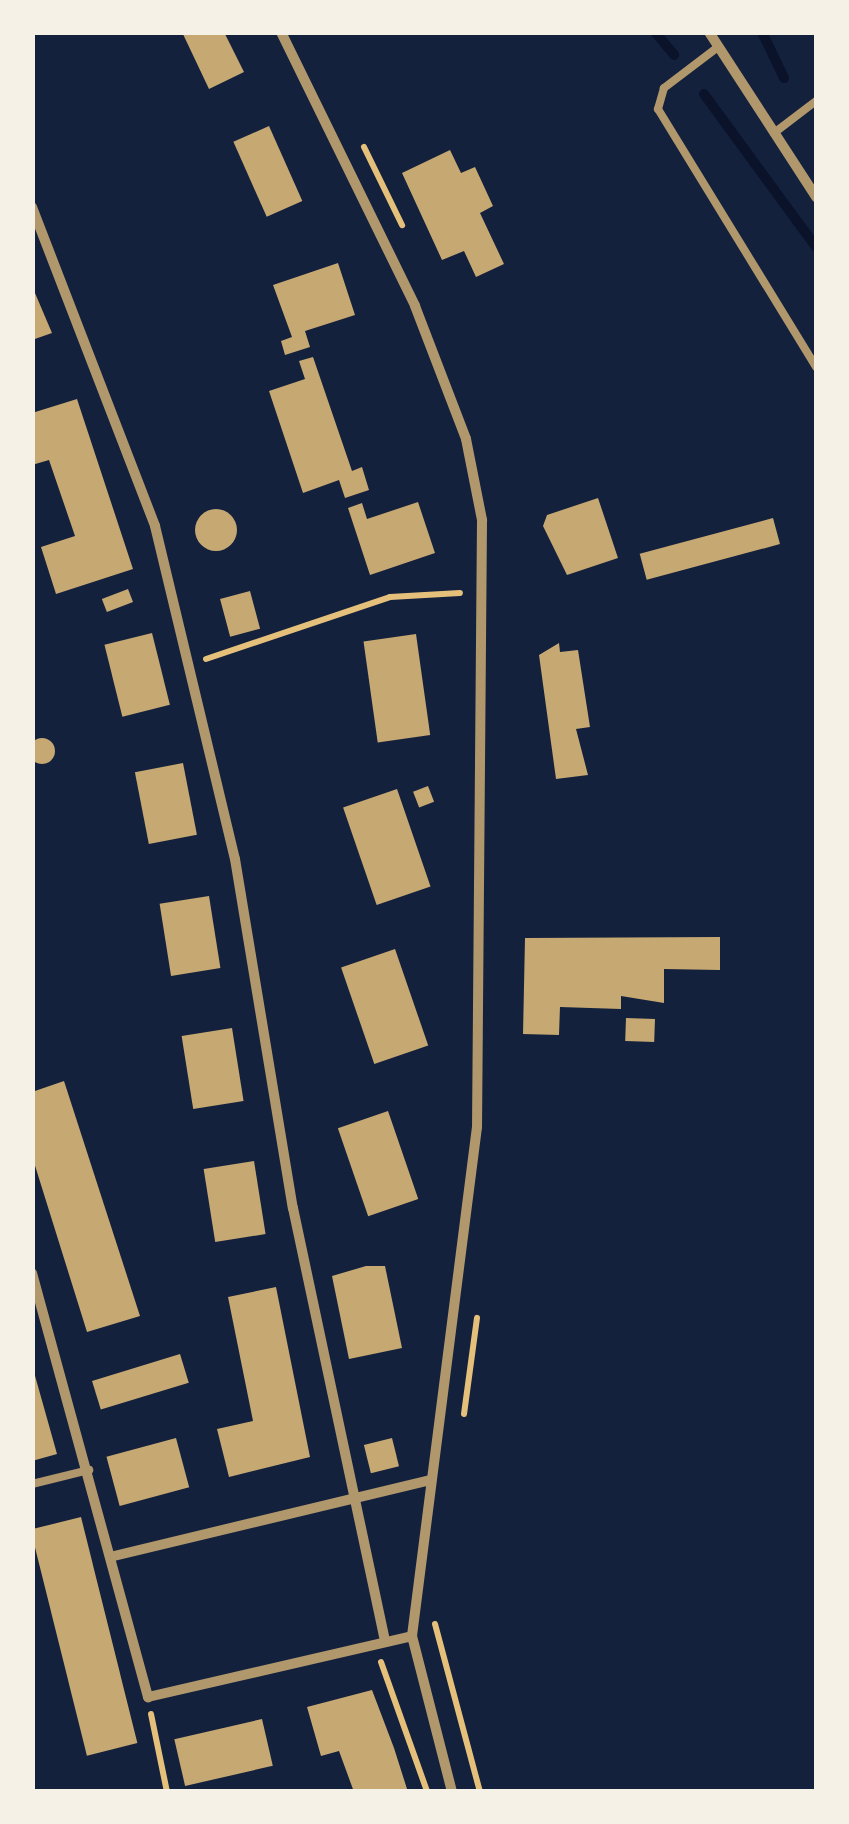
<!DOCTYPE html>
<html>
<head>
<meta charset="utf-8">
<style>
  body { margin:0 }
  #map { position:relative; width:849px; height:1824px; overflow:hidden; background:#14213d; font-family:"Exo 2",sans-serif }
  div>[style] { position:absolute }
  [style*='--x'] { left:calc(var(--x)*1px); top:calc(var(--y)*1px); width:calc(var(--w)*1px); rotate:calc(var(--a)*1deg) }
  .stream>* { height:10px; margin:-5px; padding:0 5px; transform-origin:5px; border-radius:5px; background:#0b132b }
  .building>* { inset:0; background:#c6a872; transform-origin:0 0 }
  .round { border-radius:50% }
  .path>* { height:6px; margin:-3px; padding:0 3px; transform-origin:3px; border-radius:3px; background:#e5c07b }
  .service>* { height:8px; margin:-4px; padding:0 4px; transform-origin:4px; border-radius:4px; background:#b1986c }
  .minor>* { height:10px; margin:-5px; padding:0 5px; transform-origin:5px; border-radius:5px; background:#b1986c }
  span { translate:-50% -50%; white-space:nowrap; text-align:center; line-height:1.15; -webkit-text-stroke:8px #f6f1e7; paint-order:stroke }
  .frame { position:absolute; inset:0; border:35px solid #f6f1e7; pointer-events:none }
</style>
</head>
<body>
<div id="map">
  <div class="stream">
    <i style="--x:655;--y:32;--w:30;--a:50"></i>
    <i style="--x:762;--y:32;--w:51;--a:64.4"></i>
    <i style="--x:704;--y:94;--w:190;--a:53.8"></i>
  </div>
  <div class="building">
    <i style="clip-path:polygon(182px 32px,224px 32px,244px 72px,209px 89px)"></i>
    <i style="left:269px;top:126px;width:82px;height:39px;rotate:66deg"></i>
    <i style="clip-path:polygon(450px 150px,461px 173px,475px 167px,493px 206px,480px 213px,504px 264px,476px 277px,464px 251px,442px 260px,402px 173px)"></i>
    <i style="clip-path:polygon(338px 263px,355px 315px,305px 331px,310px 347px,285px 355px,281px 341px,292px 337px,273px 285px)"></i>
    <i style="clip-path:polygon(32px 286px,52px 333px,32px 340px)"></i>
    <i style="clip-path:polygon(313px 357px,352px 471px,362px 467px,369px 490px,345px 498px,339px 480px,303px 493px,269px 391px,305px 379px,299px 361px)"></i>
    <i style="clip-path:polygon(77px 399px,133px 569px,56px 594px,41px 547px,75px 536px,49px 460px,32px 465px,32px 413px)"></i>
    <i style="clip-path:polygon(598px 498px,618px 558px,567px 575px,543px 526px,547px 515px)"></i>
    <i style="clip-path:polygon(418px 502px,435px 553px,370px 575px,348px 508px,362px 503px,367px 519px)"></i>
    <i class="round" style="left:195px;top:509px;width:42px;height:42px"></i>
    <i style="left:773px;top:518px;width:27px;height:138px;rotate:75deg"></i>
    <i style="left:128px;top:589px;width:14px;height:28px;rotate:69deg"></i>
    <i style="left:250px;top:591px;width:39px;height:31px;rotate:75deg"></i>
    <i style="left:152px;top:633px;width:74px;height:49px;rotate:76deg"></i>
    <i style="left:416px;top:634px;width:102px;height:53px;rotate:82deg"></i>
    <i style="clip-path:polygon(559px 643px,560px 652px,578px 650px,590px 727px,576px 729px,588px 775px,556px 779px,539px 655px)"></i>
    <i class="round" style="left:29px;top:738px;width:26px;height:26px"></i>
    <i style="left:183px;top:763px;width:73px;height:49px;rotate:79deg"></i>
    <i style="left:428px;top:786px;width:17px;height:16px;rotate:69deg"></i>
    <i style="left:397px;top:789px;width:103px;height:57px;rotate:71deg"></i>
    <i style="left:209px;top:896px;width:73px;height:50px;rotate:81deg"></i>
    <i style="clip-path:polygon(720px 937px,720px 970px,664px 969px,664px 1003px,621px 996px,621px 1009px,560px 1007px,559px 1035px,523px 1034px,525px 938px)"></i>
    <i style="left:395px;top:949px;width:102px;height:57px;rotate:71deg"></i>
    <i style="left:626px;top:1018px;width:29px;height:23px;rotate:2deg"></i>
    <i style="left:232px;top:1028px;width:74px;height:51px;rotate:81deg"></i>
    <i style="clip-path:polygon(64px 1081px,140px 1316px,87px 1332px,32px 1156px,32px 1092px)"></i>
    <i style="left:388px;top:1111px;width:93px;height:53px;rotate:71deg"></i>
    <i style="left:254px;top:1161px;width:74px;height:51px;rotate:81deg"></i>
    <i style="clip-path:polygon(366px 1266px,385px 1266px,402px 1348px,349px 1359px,332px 1276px)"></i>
    <i style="clip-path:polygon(276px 1287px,310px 1457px,229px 1477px,217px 1429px,253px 1421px,228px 1297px)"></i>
    <i style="left:180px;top:1354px;width:30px;height:92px;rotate:73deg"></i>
    <i style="clip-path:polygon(32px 1365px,57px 1454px,32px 1461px)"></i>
    <i style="left:176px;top:1438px;width:51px;height:72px;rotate:75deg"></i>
    <i style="left:392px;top:1438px;width:29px;height:29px;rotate:76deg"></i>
    <i style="left:81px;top:1517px;width:233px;height:52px;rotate:76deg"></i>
    <i style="clip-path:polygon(372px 1690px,394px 1748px,408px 1792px,354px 1792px,339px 1751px,321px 1756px,307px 1707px)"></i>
    <i style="left:262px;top:1719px;width:48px;height:90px;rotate:77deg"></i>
  </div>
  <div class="path">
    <i style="--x:364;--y:147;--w:87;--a:64"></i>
    <i style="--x:206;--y:659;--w:194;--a:-18.6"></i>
    <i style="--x:390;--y:597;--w:70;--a:-3.3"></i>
    <i style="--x:464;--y:1414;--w:97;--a:-82.3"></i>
    <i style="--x:435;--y:1624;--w:174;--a:75"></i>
    <i style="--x:381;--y:1662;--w:137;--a:70.4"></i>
    <i style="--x:151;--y:1714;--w:80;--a:78.4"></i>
  </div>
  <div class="service">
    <i style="--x:718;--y:47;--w:68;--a:142.8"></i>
    <i style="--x:664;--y:88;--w:22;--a:106"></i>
    <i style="--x:658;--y:109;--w:303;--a:58.5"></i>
    <i style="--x:774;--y:133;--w:53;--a:-37.3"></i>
    <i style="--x:32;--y:1484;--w:59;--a:-13.8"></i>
  </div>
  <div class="minor">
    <i style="--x:281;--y:32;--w:305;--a:63.9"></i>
    <i style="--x:415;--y:306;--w:142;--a:69"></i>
    <i style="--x:466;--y:439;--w:83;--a:78.8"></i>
    <i style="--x:482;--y:520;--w:607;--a:90.47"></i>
    <i style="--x:477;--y:1127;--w:513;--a:97.28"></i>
    <i style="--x:412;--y:1636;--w:161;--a:75.6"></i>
    <i style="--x:709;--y:32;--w:197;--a:57"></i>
    <i style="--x:32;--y:207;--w:342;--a:68.9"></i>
    <i style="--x:155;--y:526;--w:342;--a:76.5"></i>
    <i style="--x:235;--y:859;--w:354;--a:80.6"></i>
    <i style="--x:293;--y:1208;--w:439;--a:78"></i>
    <i style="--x:32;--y:1273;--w:440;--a:74.7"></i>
    <i style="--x:148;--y:1697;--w:271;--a:-13"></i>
    <i style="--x:114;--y:1556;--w:325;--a:-13.5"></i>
  </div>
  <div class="frame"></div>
</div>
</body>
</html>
